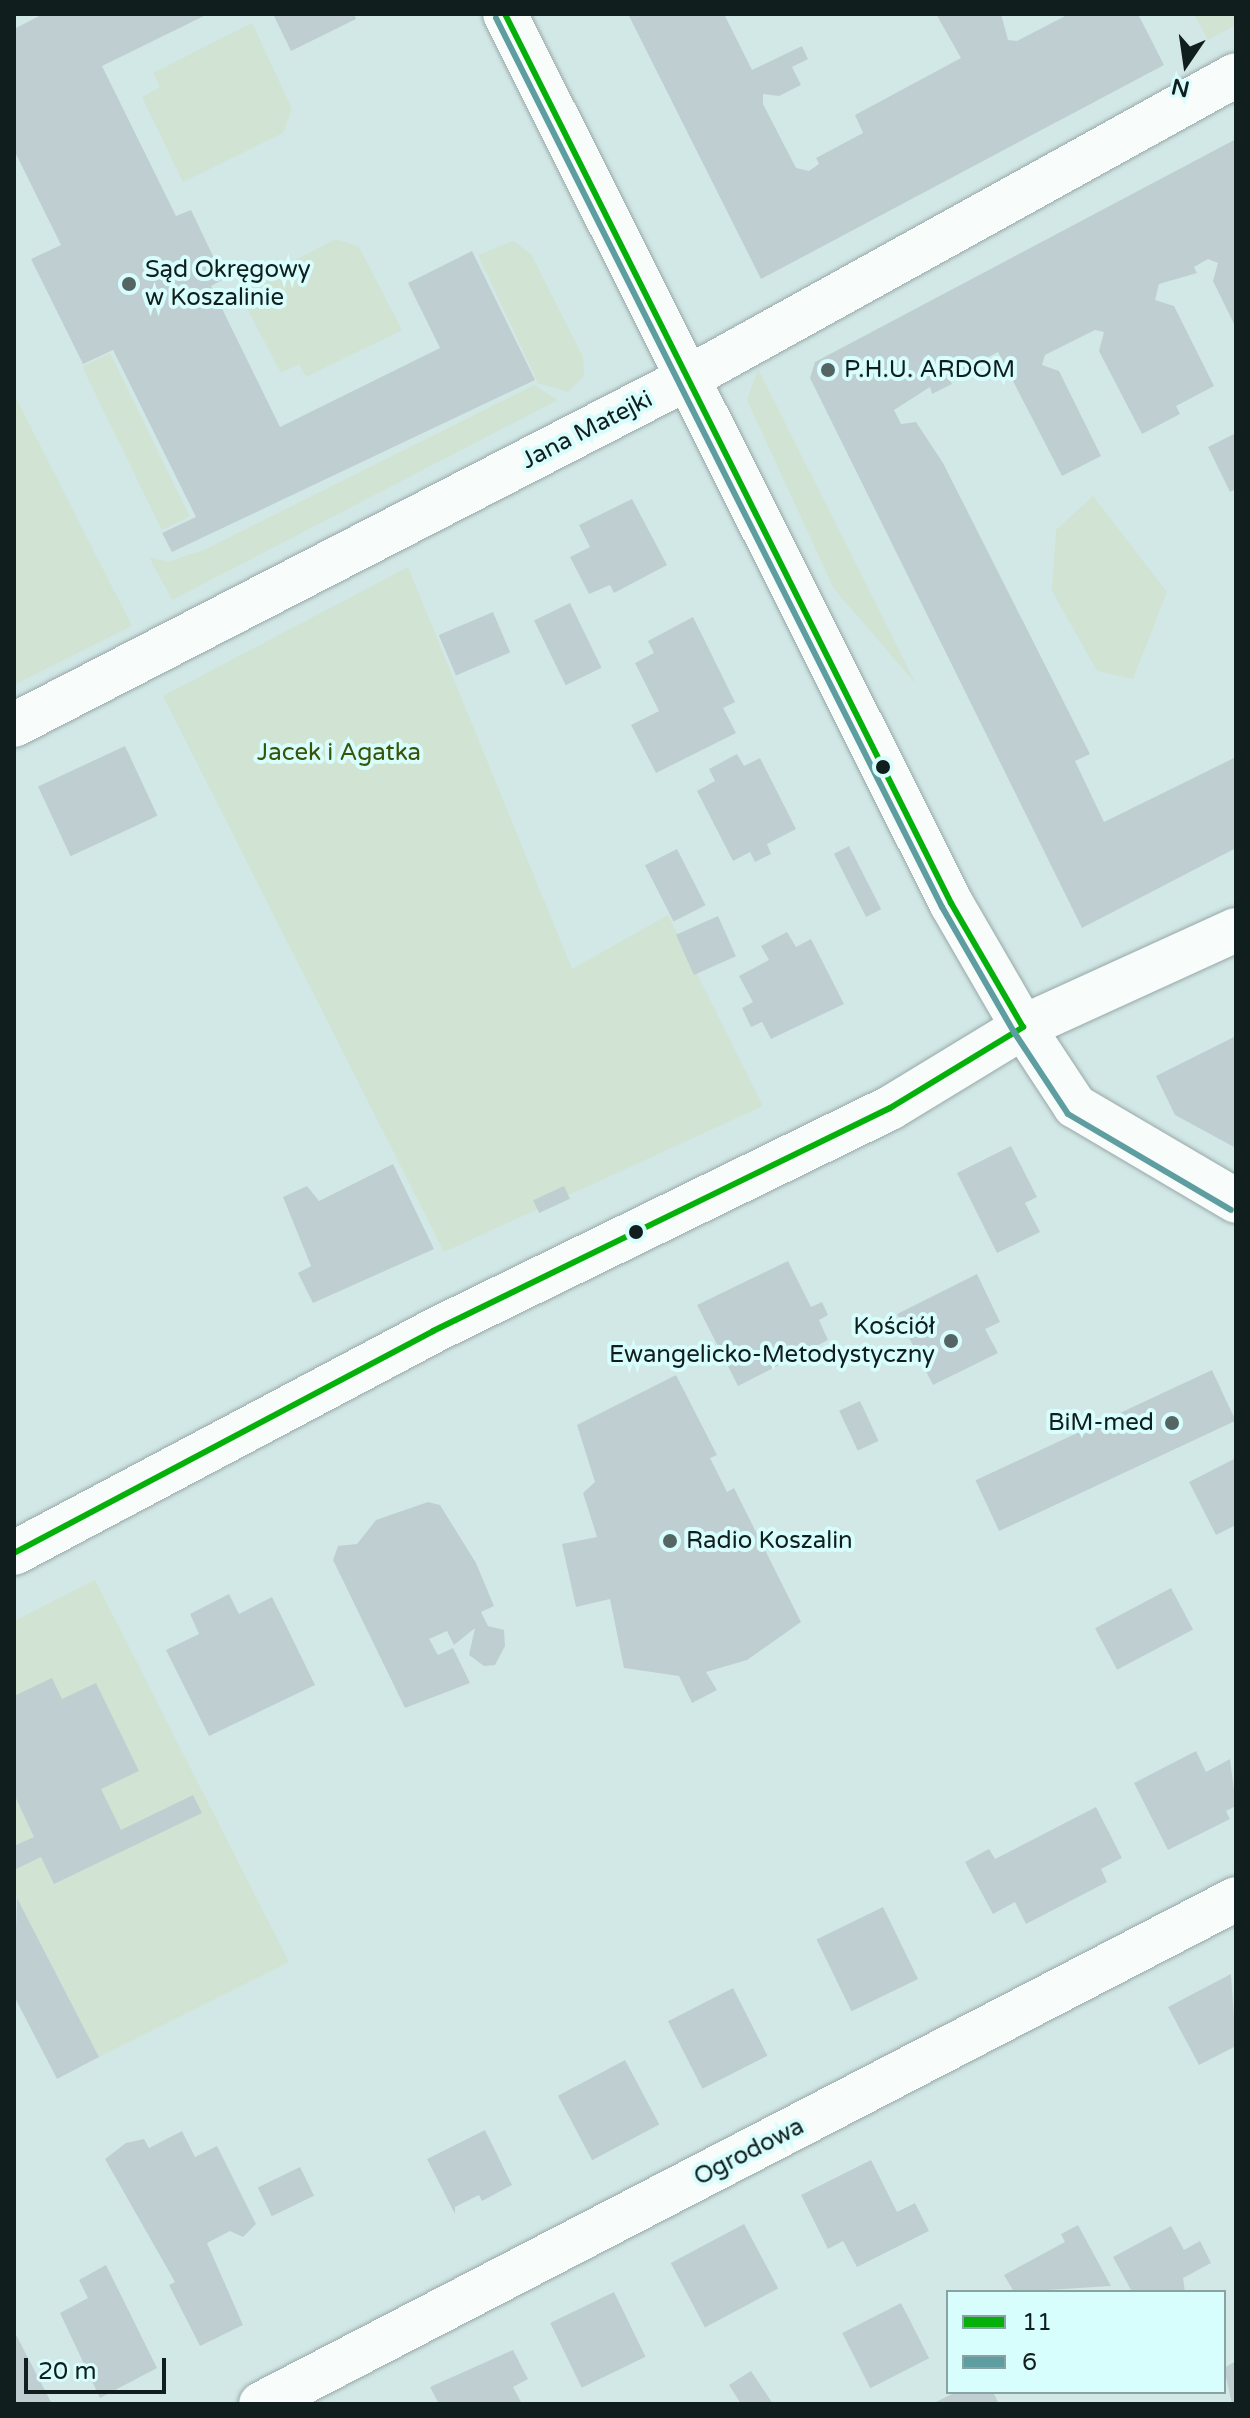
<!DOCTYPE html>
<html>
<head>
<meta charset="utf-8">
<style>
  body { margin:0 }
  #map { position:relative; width:1250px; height:2418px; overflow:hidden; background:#d2e8e7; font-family:"Varela Round",sans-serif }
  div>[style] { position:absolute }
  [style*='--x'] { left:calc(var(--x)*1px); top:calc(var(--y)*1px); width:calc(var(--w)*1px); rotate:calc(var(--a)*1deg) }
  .green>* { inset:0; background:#d1e3d2; transform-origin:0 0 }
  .building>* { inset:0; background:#bfcfd1; transform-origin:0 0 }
  .roads { filter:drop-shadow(0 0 2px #97a8a7) drop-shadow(0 0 2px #97a8a7) }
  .minor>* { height:44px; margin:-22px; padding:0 22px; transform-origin:22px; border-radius:22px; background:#f8fcfb }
  .bus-1>* { height:6px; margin:-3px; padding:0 3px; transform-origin:3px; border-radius:3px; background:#06b00a }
  .bus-2>* { height:6px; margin:-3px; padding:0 3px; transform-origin:3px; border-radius:3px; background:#5f9ea0 }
  .dots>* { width:22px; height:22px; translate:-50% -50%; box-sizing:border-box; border:4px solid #d7fdfc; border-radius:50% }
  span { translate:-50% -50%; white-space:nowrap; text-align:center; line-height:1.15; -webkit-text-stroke:8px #d7fdfc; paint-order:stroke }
  .poi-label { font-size:24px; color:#101e1e }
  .left { translate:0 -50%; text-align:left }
  .right { translate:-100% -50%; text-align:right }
  .street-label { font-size:24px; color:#101e1e }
  .park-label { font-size:24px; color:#395308 }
  .frame { position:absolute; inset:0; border:16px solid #101e1e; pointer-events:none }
  .legend { position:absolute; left:946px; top:2290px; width:280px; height:104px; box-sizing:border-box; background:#d7fdfc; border:2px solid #87a4a3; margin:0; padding:10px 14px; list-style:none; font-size:24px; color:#101e1e }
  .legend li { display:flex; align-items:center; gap:16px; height:40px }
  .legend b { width:40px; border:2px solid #87a4a3 }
  .north { position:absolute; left:1146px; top:24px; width:80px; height:80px; -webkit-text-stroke:6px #d7fdfc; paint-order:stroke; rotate:193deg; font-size:22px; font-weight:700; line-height:32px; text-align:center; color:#101e1e }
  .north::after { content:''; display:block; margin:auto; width:28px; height:36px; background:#101e1e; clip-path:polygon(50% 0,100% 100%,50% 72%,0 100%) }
  .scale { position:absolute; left:24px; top:2358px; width:142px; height:36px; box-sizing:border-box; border:4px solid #101e1e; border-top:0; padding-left:10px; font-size:24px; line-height:28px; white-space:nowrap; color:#101e1e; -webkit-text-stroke:6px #d7fdfc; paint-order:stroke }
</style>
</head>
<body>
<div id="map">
  <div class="green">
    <i style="clip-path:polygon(1194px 14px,1236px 14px,1236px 25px,1208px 40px)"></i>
    <i style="clip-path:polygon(252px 23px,292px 109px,283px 133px,183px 182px,142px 97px,160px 87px,153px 73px)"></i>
    <i style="clip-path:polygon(336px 239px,359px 247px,402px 330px,306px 377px,299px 364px,281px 373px,237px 290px)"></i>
    <i style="clip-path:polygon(513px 241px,531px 254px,583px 357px,584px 376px,568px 392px,538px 383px,478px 255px)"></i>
    <i style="left:110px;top:353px;width:182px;height:31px;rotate:64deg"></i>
    <i style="clip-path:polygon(758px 369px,916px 684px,834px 589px,747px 400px)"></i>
    <i style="clip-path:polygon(534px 385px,558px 400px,172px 600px,149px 557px,168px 562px,206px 549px)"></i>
    <i style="clip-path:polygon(14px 394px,132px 626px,14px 685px)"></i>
    <i style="clip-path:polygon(1093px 496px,1167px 592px,1133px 679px,1097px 671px,1052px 591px,1056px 530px)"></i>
    <i style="clip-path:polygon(408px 567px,572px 969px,668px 915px,763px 1106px,444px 1252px,163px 696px)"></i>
    <i style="clip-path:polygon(95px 1580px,289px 1962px,99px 2057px,14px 1892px,14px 1621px)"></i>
  </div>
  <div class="building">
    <i style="clip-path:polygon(43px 14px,208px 14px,102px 66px,176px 216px,191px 210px,224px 279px,211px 286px,280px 427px,440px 348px,408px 283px,472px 251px,535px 380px,172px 552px,162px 533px,196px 517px,113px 350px,83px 364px,31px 259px,61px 245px,14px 150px,14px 29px)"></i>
    <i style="clip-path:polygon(273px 14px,354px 14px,356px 19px,291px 51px)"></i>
    <i style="clip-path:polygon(628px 14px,724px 14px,752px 70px,802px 46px,808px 59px,792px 67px,801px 85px,779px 96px,763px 94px,763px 104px,796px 168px,809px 171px,819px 164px,816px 158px,863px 133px,855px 115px,961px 58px,936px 14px,1001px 14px,1008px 40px,1017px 41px,1069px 14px,1138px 14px,1164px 65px,761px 279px)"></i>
    <i style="clip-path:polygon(1236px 139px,1236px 328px,1213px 281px,1218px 263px,1208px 259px,1194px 267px,1197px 273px,1159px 284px,1155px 300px,1174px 306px,1214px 386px,1176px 406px,1180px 414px,1142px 434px,1099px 351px,1104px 332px,1095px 330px,1045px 355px,1042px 365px,1059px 371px,1101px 456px,1062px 476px,998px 352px,949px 378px,952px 384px,932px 394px,930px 387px,894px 410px,901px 424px,916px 422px,943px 463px,1090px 754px,1075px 761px,1104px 822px,1236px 757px,1236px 848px,1082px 928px,810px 378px,815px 362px)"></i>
    <i style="clip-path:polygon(1236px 433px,1236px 489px,1230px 492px,1208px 447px)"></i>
    <i style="clip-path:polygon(632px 499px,667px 565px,614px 593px,610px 585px,589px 594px,570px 557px,590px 547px,579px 525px)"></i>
    <i style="left:570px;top:603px;width:72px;height:40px;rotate:64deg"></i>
    <i style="left:493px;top:612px;width:44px;height:59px;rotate:67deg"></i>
    <i style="clip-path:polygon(693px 617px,735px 702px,723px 708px,736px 733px,656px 773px,631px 725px,659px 711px,635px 663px,654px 653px,648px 641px)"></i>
    <i style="left:125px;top:746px;width:77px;height:96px;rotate:65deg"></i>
    <i style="clip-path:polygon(737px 754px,744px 766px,760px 758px,796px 829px,767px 844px,771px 854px,755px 862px,750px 852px,733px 861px,697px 791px,715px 781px,709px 769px)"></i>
    <i style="left:849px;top:846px;width:71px;height:17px;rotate:63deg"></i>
    <i style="left:677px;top:849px;width:63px;height:36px;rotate:63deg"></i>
    <i style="left:718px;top:916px;width:44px;height:46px;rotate:66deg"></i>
    <i style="clip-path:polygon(787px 932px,796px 947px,811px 939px,844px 1004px,771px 1039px,762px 1022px,751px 1027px,742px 1008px,753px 1002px,739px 976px,769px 960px,761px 946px)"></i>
    <i style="clip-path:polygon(1236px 1036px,1236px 1148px,1175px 1115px,1156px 1076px)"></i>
    <i style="clip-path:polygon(1011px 1146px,1037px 1197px,1025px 1203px,1040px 1232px,997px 1253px,957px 1173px)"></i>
    <i style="clip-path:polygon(393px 1164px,434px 1249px,313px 1303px,298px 1273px,311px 1266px,283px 1197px,307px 1186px,319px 1201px)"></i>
    <i style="left:564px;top:1186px;width:14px;height:34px;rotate:65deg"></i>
    <i style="clip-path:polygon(788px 1261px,811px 1307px,822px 1302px,828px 1315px,819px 1320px,828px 1340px,738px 1386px,697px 1305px)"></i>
    <i style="clip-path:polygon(977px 1274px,1000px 1322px,985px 1329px,998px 1353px,933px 1385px,897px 1314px)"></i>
    <i style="left:1212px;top:1370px;width:56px;height:261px;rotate:65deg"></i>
    <i style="clip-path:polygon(676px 1375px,717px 1455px,710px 1458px,727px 1492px,734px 1488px,801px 1622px,747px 1660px,706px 1672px,717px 1690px,692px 1703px,679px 1676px,624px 1668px,610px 1599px,576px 1607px,562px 1544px,597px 1537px,583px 1493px,595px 1482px,577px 1425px)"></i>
    <i style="left:860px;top:1401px;width:44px;height:23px;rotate:65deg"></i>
    <i style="clip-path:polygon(1236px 1458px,1236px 1525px,1216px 1535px,1189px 1482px)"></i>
    <i style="clip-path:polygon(428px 1502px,440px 1505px,476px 1563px,494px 1606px,481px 1612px,488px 1626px,504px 1630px,505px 1646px,495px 1665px,484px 1666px,469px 1655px,475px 1628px,454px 1645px,447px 1631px,429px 1639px,438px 1655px,453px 1648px,470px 1683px,405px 1708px,333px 1560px,338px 1546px,357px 1544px,376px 1520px)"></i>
    <i style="left:1171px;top:1588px;width:47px;height:86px;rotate:62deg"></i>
    <i style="clip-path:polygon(229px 1594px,239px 1614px,272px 1597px,315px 1685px,209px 1736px,166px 1650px,199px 1634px,190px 1614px)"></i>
    <i style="clip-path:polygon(52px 1678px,62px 1699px,96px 1683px,139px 1771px,101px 1789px,121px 1830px,193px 1795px,202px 1813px,54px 1884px,41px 1857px,14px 1870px,14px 1846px,34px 1837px,14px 1794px,14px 1696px)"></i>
    <i style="clip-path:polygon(1196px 1751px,1206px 1772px,1230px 1759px,1236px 1806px,1226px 1811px,1230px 1819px,1168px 1850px,1134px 1783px)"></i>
    <i style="clip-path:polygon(1096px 1807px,1122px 1858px,1101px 1869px,1107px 1882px,1026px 1924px,1015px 1902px,993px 1914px,965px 1862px,989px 1849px,995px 1859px)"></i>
    <i style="clip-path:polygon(17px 1898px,99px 2057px,57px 2079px,14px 1996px)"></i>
    <i style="left:883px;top:1907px;width:80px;height:74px;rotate:64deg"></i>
    <i style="clip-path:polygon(1231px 1974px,1236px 2046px,1199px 2065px,1168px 2007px)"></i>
    <i style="left:733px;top:1988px;width:76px;height:73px;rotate:63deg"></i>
    <i style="left:625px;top:2060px;width:73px;height:76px;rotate:62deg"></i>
    <i style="clip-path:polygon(485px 2130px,512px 2185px,482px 2201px,479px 2195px,455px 2207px,455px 2214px,427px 2159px)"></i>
    <i style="clip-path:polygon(182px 2131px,195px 2157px,217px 2146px,256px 2224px,243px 2237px,230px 2231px,207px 2243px,243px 2325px,200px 2346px,169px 2285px,175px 2282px,105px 2159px,126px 2143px,144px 2139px,149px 2148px)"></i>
    <i style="clip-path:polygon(871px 2160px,897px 2212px,915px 2203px,929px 2231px,857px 2267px,843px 2241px,828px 2249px,801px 2195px)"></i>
    <i style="left:300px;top:2167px;width:32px;height:47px;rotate:64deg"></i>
    <i style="left:744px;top:2224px;width:73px;height:83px;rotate:62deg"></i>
    <i style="clip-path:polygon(1078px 2225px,1111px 2286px,1014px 2292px,1004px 2275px,1065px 2242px,1061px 2234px)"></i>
    <i style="clip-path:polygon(1171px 2226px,1184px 2250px,1200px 2241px,1211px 2263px,1183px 2278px,1185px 2292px,1132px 2292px,1113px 2257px)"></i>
    <i style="clip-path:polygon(106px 2265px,157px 2368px,100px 2398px,60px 2313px,88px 2298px,79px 2280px)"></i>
    <i style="left:614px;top:2292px;width:72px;height:71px;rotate:64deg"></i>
    <i style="left:901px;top:2303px;width:62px;height:66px;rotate:63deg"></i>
    <i style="clip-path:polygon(14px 2331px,52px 2404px,14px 2404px)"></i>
    <i style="clip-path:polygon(513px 2350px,528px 2379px,513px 2387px,522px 2404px,439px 2404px,430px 2387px)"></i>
    <i style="clip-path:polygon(1236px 2361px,1236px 2404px,1232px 2404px,1224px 2368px)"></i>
    <i style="clip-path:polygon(751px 2371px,773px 2404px,741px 2404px,729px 2385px)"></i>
    <i style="clip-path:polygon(956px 2392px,993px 2392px,999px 2404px,932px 2404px)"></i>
  </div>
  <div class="roads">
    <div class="minor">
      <i style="--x:505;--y:14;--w:995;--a:63.36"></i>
      <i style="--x:951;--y:903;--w:143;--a:59.9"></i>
      <i style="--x:1023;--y:1027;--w:95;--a:56.6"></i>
      <i style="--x:1075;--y:1106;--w:187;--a:30.5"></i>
      <i style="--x:14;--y:725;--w:756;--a:-27.24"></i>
      <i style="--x:686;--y:379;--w:628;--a:-28.93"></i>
      <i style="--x:14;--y:1553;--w:474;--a:-27.9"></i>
      <i style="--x:433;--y:1331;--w:509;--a:-26.01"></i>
      <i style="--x:890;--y:1108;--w:156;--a:-31.3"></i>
      <i style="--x:1023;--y:1027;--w:234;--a:-24.5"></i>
      <i style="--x:261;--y:2404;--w:1098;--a:-27.38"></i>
    </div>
  </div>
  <div class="bus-1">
    <i style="--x:505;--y:14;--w:995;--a:63.36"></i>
    <i style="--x:951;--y:903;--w:143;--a:59.9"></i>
    <i style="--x:14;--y:1553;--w:474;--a:-27.9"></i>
    <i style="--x:433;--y:1331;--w:509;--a:-26.01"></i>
    <i style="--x:890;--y:1108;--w:156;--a:-31.3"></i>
  </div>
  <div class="bus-2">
    <i style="--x:496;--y:18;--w:995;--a:63.36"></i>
    <i style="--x:942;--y:907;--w:144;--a:60.1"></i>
    <i style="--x:1014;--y:1032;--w:98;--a:56.6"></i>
    <i style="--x:1068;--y:1114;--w:189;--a:30.5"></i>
  </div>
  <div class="dots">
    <i style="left:129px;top:284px;background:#546564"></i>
    <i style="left:828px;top:370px;background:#546564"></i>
    <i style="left:883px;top:767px;background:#101e1e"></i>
    <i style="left:636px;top:1232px;background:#101e1e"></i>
    <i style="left:951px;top:1341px;background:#546564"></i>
    <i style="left:1172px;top:1423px;background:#546564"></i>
    <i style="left:670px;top:1541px;background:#546564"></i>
  </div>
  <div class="poi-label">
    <span class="left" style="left:145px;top:284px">Sąd Okręgowy<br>w Koszalinie</span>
    <span class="left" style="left:844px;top:370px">P.H.U. ARDOM</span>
    <span class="right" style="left:935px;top:1341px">Kościół<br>Ewangelicko-Metodystyczny</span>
    <span class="right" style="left:1154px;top:1423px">BiM-med</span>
    <span class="left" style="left:686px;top:1541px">Radio Koszalin</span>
  </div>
  <div class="street-label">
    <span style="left:587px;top:430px;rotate:-27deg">Jana Matejki</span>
    <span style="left:749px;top:2152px;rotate:-27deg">Ogrodowa</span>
  </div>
  <div class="park-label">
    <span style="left:339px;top:753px">Jacek i Agatka</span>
  </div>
  <div class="frame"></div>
  <ul class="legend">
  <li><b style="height:10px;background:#06b00a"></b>11</li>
  <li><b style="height:10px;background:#5f9ea0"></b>6</li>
  </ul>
  <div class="north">N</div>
  <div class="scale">20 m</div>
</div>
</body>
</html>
